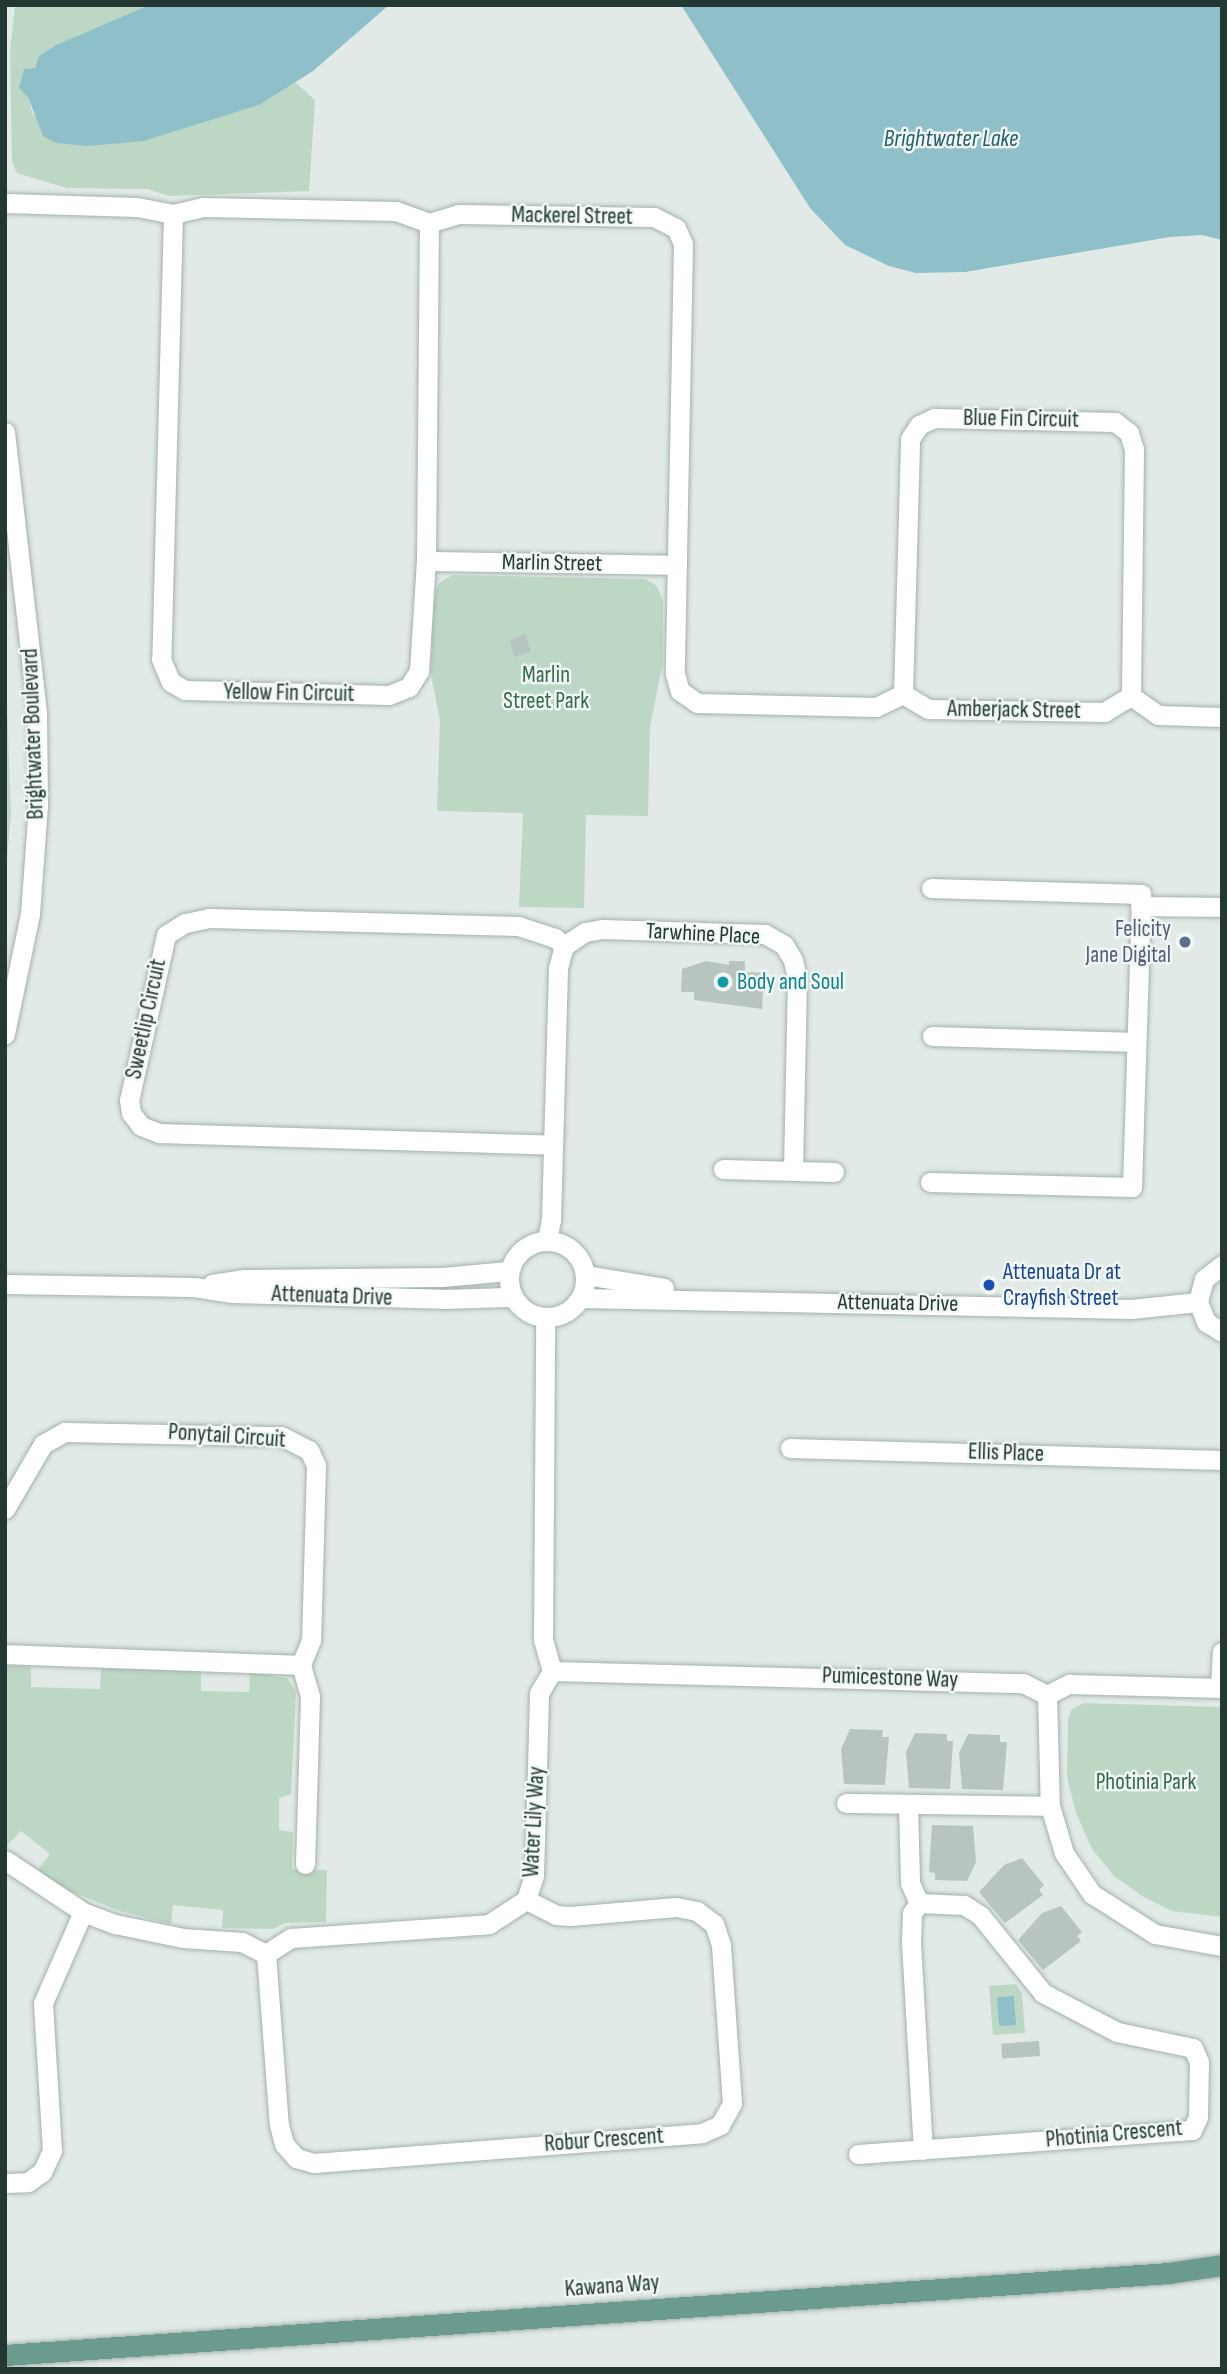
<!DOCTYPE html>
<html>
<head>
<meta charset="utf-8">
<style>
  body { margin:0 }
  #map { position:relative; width:1227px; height:2374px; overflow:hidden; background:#e1eae6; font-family:"Sofia Sans Condensed",sans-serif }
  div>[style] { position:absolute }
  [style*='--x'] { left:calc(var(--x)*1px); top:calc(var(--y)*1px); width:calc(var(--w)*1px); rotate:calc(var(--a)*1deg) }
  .green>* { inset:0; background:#bcd8c4 }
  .water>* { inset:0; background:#8fbfc8; transform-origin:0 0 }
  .building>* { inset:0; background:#b7c4bf; transform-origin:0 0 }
  .roads { filter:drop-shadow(0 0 2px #a4b1ad) drop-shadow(0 0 2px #a4b1ad) }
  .minor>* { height:19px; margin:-9.5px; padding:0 9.5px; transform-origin:9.5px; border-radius:9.5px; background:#fff }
  .minor>.ring { margin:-9.5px; padding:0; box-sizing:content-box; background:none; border:19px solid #fff; border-radius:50% }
  .major>* { height:21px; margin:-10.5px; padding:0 10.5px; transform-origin:10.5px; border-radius:10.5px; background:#6b9a8e }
  .dots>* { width:19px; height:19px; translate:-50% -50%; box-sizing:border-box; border:4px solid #f1f7f4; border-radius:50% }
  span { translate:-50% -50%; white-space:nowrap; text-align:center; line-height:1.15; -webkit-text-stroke:5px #f1f7f4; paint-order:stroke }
  .street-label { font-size:23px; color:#233833 }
  .park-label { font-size:23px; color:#336a48 }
  .service-label { font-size:23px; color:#4e5e75 }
  .right { translate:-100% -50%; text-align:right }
  .culture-label { font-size:23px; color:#0d838f }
  .left { translate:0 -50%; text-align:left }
  .transit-label { font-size:23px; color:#164399 }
  .water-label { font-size:24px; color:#25606c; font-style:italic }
  .frame { position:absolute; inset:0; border:7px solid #233833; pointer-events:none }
</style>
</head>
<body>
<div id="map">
  <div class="green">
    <i style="clip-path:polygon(15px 5px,149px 5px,56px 45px,28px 97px,33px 115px,144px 141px,259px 105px,295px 82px,315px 100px,309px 191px,169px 196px,147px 189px,67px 188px,17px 173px,12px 162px,10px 51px)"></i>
    <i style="clip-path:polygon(453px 575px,645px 579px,657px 586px,663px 601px,663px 662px,650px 727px,648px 816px,586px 815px,584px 908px,519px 907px,523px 813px,437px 811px,440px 720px,431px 675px,433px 597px,439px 583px)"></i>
    <i style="clip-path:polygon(5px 654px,11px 814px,5px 881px)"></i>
    <i style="clip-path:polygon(5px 1665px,31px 1667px,31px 1687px,100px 1689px,101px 1669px,201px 1670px,201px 1691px,249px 1692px,250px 1672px,287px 1678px,296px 1691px,291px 1794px,279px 1798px,279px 1830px,293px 1832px,292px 1869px,327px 1870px,326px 1922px,285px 1923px,273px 1929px,222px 1928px,223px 1910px,173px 1905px,171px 1924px,120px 1911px,53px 1884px,36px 1872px,50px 1854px,21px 1831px,5px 1848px)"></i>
    <i style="clip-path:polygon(1084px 1703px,1222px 1707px,1222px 1917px,1172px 1911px,1142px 1896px,1114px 1876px,1092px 1849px,1076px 1813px,1067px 1777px,1068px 1720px,1071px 1710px)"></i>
    <i style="clip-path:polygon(1016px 1984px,1022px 1994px,1025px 2033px,993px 2035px,989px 1986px)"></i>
  </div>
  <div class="water">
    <i style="clip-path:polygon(149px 5px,389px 5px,313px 71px,259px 105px,144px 141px,87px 146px,56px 143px,43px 136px,28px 97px,19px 88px,24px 69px,35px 68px,39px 56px,56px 45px)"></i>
    <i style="clip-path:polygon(681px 5px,1222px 5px,1222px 240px,1202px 235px,1170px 237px,965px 272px,916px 273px,889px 266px,845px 245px,810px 208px)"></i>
    <i style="left:1014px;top:1996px;width:29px;height:17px;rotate:86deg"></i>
  </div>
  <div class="building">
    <i style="clip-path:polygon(525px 633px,531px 652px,514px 657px,510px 641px)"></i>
    <i style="clip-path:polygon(706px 961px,729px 965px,729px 961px,745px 961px,745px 972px,764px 973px,762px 1009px,694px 1000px,694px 992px,681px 992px,682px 969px)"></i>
    <i style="clip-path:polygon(850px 1729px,883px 1730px,882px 1737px,889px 1737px,885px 1785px,844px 1784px,841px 1749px)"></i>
    <i style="clip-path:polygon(915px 1733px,947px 1734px,947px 1741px,953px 1741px,950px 1789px,909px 1788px,906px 1752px)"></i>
    <i style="clip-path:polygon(968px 1734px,1000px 1735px,1000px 1742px,1007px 1742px,1003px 1790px,962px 1789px,959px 1753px)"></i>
    <i style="clip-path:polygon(932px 1825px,973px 1826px,976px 1862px,967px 1881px,935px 1880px,935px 1873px,929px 1872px)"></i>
    <i style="clip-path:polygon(1022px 1858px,1044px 1885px,1039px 1890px,1043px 1895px,1005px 1923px,979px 1892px,1004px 1865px)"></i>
    <i style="clip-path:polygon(1061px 1906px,1082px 1932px,1077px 1936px,1081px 1941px,1043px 1970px,1018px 1940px,1042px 1913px)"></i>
    <i style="left:1039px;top:2041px;width:15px;height:38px;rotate:86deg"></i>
  </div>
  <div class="roads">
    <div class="minor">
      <i style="--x:5;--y:203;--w:132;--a:1.7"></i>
      <i style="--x:137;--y:207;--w:37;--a:11"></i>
      <i style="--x:173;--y:214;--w:31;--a:-13"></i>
      <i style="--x:203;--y:207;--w:193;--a:1.2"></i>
      <i style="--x:396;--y:211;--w:35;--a:20"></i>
      <i style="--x:429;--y:223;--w:30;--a:-17"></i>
      <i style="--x:458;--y:214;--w:196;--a:0.9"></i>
      <i style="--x:654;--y:217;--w:25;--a:27"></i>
      <i style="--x:676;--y:228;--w:17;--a:66"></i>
      <i style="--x:683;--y:244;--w:430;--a:91.1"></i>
      <i style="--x:675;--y:674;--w:18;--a:74"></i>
      <i style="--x:680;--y:691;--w:21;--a:35"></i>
      <i style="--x:697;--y:703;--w:179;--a:1.3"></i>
      <i style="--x:876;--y:707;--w:30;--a:-26"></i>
      <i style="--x:903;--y:694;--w:29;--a:31"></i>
      <i style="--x:928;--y:709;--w:176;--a:1"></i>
      <i style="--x:1104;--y:712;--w:31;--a:-31"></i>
      <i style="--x:1131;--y:696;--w:33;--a:35"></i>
      <i style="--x:1158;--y:715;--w:64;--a:1.8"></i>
      <i style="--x:173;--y:214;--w:445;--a:91.5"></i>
      <i style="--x:161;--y:659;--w:25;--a:67"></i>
      <i style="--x:171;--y:682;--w:16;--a:30"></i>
      <i style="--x:185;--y:690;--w:204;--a:1.4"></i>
      <i style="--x:389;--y:695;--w:22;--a:-22"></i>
      <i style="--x:409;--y:687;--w:19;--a:-58"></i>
      <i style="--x:419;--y:671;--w:110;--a:-86.4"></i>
      <i style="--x:426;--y:561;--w:338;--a:-89.5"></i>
      <i style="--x:5;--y:432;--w:282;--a:83.5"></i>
      <i style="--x:37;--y:712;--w:93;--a:89.4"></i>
      <i style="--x:38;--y:805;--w:109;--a:94.2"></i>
      <i style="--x:30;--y:914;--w:123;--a:101.8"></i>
      <i style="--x:426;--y:561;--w:251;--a:0.9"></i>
      <i style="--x:903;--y:694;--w:255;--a:-88.4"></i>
      <i style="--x:910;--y:439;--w:17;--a:-57"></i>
      <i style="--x:919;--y:425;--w:17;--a:-25"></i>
      <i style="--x:934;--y:418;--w:181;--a:1.3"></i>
      <i style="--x:1115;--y:422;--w:18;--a:38"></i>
      <i style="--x:1129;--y:433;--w:17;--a:73"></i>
      <i style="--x:1134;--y:449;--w:247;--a:90.7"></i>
      <i style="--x:1140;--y:906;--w:82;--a:0.7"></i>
      <i style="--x:564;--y:946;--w:25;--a:-34"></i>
      <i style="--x:585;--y:932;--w:17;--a:-10"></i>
      <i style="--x:602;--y:929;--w:163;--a:1.8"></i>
      <i style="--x:765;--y:934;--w:22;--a:30"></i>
      <i style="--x:784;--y:945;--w:17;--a:59"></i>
      <i style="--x:793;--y:960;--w:19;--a:78"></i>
      <i style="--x:797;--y:979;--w:191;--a:91.2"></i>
      <i style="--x:932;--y:1036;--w:204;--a:1.7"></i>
      <i style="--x:723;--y:1169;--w:111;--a:1.5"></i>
      <i style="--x:930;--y:1182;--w:202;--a:1.4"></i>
      <i style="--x:1132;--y:1187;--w:293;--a:-88.2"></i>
      <i style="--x:1141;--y:894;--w:210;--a:-178.4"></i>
      <i style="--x:547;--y:1240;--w:20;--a:-79"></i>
      <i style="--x:551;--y:1220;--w:252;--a:-88.4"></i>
      <i style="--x:558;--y:968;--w:23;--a:-75"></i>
      <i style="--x:564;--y:946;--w:12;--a:-138"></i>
      <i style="--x:555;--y:938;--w:38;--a:-162"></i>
      <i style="--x:519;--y:926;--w:310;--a:-178.5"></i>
      <i style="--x:209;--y:918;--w:25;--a:168"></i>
      <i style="--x:185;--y:923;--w:22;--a:148"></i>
      <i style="--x:166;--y:935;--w:169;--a:102.6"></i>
      <i style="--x:129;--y:1100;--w:13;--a:81"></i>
      <i style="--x:131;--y:1113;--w:16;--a:52"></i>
      <i style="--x:141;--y:1126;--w:19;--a:21"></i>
      <i style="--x:159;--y:1133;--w:394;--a:1.7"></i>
      <i class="ring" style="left:509px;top:1241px;width:57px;height:57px"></i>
      <i style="--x:1222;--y:1265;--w:23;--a:142"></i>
      <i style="--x:1204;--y:1279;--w:24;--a:105"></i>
      <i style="--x:1198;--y:1302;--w:22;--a:68"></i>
      <i style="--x:1206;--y:1322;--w:19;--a:32"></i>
      <i style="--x:585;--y:1275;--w:80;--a:9.3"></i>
      <i style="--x:5;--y:1284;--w:189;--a:0.9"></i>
      <i style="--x:194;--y:1287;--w:39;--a:9"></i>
      <i style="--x:233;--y:1293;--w:210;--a:1.6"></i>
      <i style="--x:443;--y:1299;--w:69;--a:-1.7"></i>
      <i style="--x:212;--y:1284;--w:33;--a:-9"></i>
      <i style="--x:245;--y:1279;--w:197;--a:-0.6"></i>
      <i style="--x:442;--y:1277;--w:66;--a:-5.2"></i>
      <i style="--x:581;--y:1298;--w:550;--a:1.15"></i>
      <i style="--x:1131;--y:1309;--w:67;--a:-6"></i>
      <i style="--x:790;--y:1448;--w:432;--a:1.6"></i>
      <i style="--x:5;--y:1509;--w:75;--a:-59.7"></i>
      <i style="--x:43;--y:1444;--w:25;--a:-29"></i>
      <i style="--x:65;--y:1432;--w:216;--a:1.1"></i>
      <i style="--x:281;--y:1436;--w:31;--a:27"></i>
      <i style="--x:309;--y:1450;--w:17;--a:65"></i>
      <i style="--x:316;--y:1465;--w:175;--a:91.6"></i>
      <i style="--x:311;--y:1640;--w:27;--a:112"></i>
      <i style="--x:301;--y:1665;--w:33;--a:74"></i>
      <i style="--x:310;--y:1697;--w:167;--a:91.7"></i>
      <i style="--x:5;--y:1654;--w:296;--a:2.1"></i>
      <i style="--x:552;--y:1671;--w:471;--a:1.5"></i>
      <i style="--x:1023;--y:1683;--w:27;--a:27"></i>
      <i style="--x:1047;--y:1695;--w:25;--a:-27"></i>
      <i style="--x:1069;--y:1684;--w:153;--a:1.5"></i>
      <i style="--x:1220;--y:1688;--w:36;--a:-87"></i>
      <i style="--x:1047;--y:1695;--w:111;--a:88.5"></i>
      <i style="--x:1050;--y:1806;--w:49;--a:73.4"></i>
      <i style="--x:1064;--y:1853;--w:50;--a:55.7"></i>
      <i style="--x:1092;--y:1894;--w:75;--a:32.4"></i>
      <i style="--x:1155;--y:1934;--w:68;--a:10.2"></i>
      <i style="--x:846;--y:1803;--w:204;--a:0.8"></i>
      <i style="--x:908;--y:1804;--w:79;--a:88.5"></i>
      <i style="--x:910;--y:1883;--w:22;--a:66"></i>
      <i style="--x:919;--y:1903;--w:12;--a:125"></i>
      <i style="--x:912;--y:1913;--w:30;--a:92"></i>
      <i style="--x:911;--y:1943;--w:207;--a:86.7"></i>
      <i style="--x:5;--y:1860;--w:94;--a:33.7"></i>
      <i style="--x:83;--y:1912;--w:34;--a:21"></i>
      <i style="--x:115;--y:1924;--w:69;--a:11.6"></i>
      <i style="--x:183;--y:1938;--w:59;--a:3.9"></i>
      <i style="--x:242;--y:1942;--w:27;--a:27"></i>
      <i style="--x:266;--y:1954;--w:30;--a:-33"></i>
      <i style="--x:291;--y:1938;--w:198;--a:-4"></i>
      <i style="--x:489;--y:1924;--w:44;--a:-33"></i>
      <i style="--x:526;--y:1900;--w:26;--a:-72"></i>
      <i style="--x:534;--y:1875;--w:182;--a:-88.4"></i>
      <i style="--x:539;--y:1693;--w:26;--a:-59"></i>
      <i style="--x:552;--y:1671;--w:32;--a:-106"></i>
      <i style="--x:543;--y:1640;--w:323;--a:-89.6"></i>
      <i style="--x:266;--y:1954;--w:171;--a:85.7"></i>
      <i style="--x:279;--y:2125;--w:20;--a:75"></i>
      <i style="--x:284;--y:2144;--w:18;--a:49"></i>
      <i style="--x:296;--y:2158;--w:19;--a:16"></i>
      <i style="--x:314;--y:2163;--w:389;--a:-4.4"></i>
      <i style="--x:702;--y:2133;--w:20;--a:-24"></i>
      <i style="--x:720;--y:2125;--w:25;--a:-61"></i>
      <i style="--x:732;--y:2103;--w:158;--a:-94"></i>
      <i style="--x:721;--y:1945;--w:22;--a:-108"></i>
      <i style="--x:714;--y:1924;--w:21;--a:-143"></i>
      <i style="--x:697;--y:1911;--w:21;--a:-169"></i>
      <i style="--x:676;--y:1907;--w:106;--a:175.1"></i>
      <i style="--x:570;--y:1916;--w:14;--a:-176"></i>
      <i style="--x:556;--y:1915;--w:34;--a:-153"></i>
      <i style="--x:858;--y:2154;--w:335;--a:-4.1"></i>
      <i style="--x:1192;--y:2130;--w:14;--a:-65"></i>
      <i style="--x:1198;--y:2117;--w:55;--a:-89"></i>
      <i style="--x:1199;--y:2062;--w:15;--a:-113"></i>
      <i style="--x:1193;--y:2048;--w:78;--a:-168.1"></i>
      <i style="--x:1117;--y:2032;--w:84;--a:-152.2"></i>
      <i style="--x:1043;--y:1993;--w:100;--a:-128.9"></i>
      <i style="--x:980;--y:1915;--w:19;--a:-148"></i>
      <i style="--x:964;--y:1905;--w:45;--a:-177.5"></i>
      <i style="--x:5;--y:2183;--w:23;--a:-2"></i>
      <i style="--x:28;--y:2182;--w:17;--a:-36"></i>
      <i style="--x:42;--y:2172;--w:23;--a:-65"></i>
      <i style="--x:52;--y:2151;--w:148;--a:-93.5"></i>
      <i style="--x:43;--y:2003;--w:99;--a:-66.3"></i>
    </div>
    <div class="major">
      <i style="--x:5;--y:2355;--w:1166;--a:-4.03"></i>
      <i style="--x:1168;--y:2273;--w:55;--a:-8.4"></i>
    </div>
  </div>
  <div class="dots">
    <i style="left:1185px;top:942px;background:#5c6f8a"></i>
    <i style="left:723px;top:982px;background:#0f9aa8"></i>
    <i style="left:989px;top:1285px;background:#1a4fb4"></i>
  </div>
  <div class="street-label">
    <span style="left:572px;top:216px;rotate:1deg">Mackerel Street</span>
    <span style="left:1021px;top:419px;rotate:1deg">Blue Fin Circuit</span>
    <span style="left:552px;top:563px;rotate:1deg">Marlin Street</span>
    <span style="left:289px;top:693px;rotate:1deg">Yellow Fin Circuit</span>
    <span style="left:1014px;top:710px;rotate:1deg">Amberjack Street</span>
    <span style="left:33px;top:734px;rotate:-92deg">Brightwater Boulevard</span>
    <span style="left:703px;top:934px;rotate:3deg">Tarwhine Place</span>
    <span style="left:146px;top:1019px;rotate:-78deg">Sweetlip Circuit</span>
    <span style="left:332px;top:1296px;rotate:2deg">Attenuata Drive</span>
    <span style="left:898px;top:1303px;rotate:1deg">Attenuata Drive</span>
    <span style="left:227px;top:1436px;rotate:4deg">Ponytail Circuit</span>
    <span style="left:1006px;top:1453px;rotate:2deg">Ellis Place</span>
    <span style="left:890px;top:1678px;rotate:2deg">Pumicestone Way</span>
    <span style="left:534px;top:1822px;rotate:-87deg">Water Lily Way</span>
    <span style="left:1114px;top:2134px;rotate:-5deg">Photinia Crescent</span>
    <span style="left:604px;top:2140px;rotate:-4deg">Robur Crescent</span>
    <span style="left:612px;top:2286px;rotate:-4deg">Kawana Way</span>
  </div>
  <div class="park-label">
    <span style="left:546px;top:688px">Marlin<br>Street Park</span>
    <span style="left:1146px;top:1782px">Photinia Park</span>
  </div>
  <div class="service-label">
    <span class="right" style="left:1171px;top:942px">Felicity<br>Jane Digital</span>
  </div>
  <div class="culture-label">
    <span class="left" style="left:737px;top:982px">Body and Soul</span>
  </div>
  <div class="transit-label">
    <span class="left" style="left:1003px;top:1285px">Attenuata Dr at<br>Crayfish Street</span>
  </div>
  <div class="water-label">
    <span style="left:951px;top:139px">Brightwater Lake</span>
  </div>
  <div class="frame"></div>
</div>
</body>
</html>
